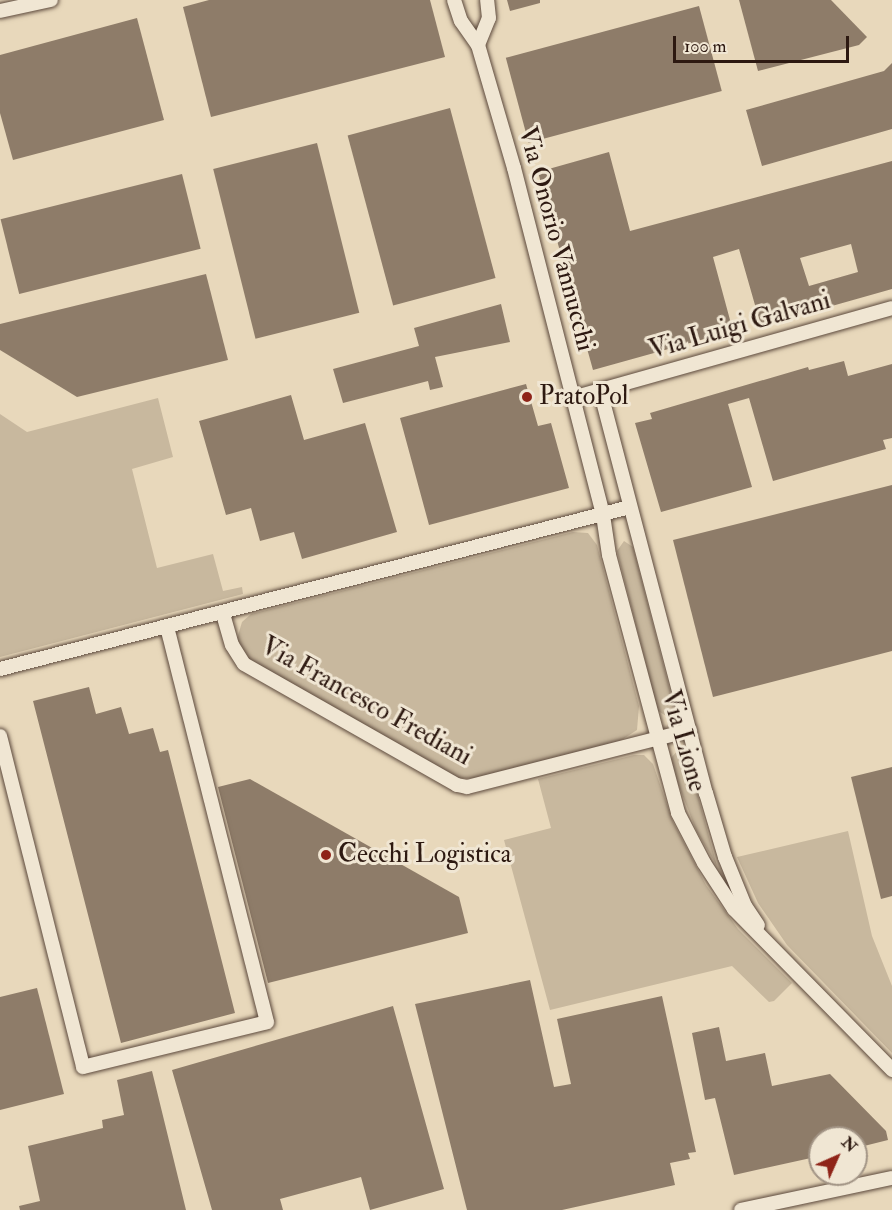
<!DOCTYPE html>
<html>
<head>
<meta charset="utf-8">
<style>
  body { margin:0 }
  #map { position:relative; width:892px; height:1210px; overflow:hidden; background:#e8d8bb; font-family:"IM FELL Double Pica",serif }
  div>[style] { position:absolute }
  [style*='--x'] { left:calc(var(--x)*1px); top:calc(var(--y)*1px); width:calc(var(--w)*1px); rotate:calc(var(--a)*1deg) }
  .green>* { inset:0; background:#c8b89e }
  .building>* { inset:0; background:#8e7c69; transform-origin:0 0 }
  .roads { filter:drop-shadow(0 0 2px #5c493c) drop-shadow(0 0 2px #5c493c) }
  .minor>* { height:14px; margin:-7px; padding:0 7px; transform-origin:7px; border-radius:7px; background:#f0e6d3 }
  .dots>* { width:16px; height:16px; translate:-50% -50%; box-sizing:border-box; border:3px solid #f0e6d3; border-radius:50% }
  span { translate:-50% -50%; white-space:nowrap; text-align:center; line-height:1.15; -webkit-text-stroke:6px #f0e6d3; paint-order:stroke }
  .street-label { font-size:26px; color:#2d1911 }
  .poi-label { font-size:26px; color:#2d1911 }
  .left { translate:0 -50%; text-align:left }
  .north { position:absolute; left:808px; top:1126px; width:60px; height:60px; box-sizing:border-box; background:#f0e6d3; border:2px solid #a29485; border-radius:50%; rotate:45deg; font-size:16px; font-weight:700; line-height:24px; text-align:center; color:#2d1911 }
  .north::after { content:''; display:block; margin:auto; width:21px; height:27px; background:#8f2418; clip-path:polygon(50% 0,100% 100%,50% 72%,0 100%) }
  .scale { position:absolute; left:673px; top:36px; width:176px; height:27px; box-sizing:border-box; border:3px solid #2d1911; border-top:0; padding-left:8px; font-size:18px; line-height:21px; white-space:nowrap; color:#2d1911; -webkit-text-stroke:4px #f0e6d3; paint-order:stroke }
</style>
</head>
<body>
<div id="map">
  <div class="green">
    <i style="clip-path:polygon(158px 398px,173px 457px,132px 469px,157px 568px,213px 554px,223px 591px,242px 587px,243px 594px,0 657px,0 414px,27px 432px)"></i>
    <i style="clip-path:polygon(573px 532px,588px 533px,597px 545px,639px 706px,637px 730px,620px 741px,474px 778px,456px 778px,251px 662px,237px 639px,242px 622px,251px 614px)"></i>
    <i style="clip-path:polygon(624px 541px,633px 547px,674px 706px,668px 717px,658px 711px,617px 551px)"></i>
    <i style="clip-path:polygon(678px 750px,687px 756px,717px 866px,697px 832px,678px 784px,671px 758px)"></i>
    <i style="clip-path:polygon(634px 755px,644px 755px,653px 764px,673px 822px,706px 885px,738px 929px,792px 983px,774px 1001px,769px 1002px,732px 966px,550px 1010px,504px 840px,551px 828px,538px 779px)"></i>
    <i style="clip-path:polygon(848px 831px,872px 936px,892px 986px,892px 1053px,787px 945px,758px 903px,737px 857px)"></i>
  </div>
  <div class="building">
    <i style="clip-path:polygon(209px 0,430px 0,445px 57px,211px 117px,183px 7px)"></i>
    <i style="clip-path:polygon(507px 0,540px 0,540px 3px,510px 11px)"></i>
    <i style="clip-path:polygon(739px 0,831px 0,867px 37px,859px 45px,758px 71px)"></i>
    <i style="left:699px;top:6px;width:88px;height:200px;rotate:75deg"></i>
    <i style="clip-path:polygon(137px 18px,164px 120px,13px 160px,0 113px,0 55px)"></i>
    <i style="clip-path:polygon(892px 63px,892px 129px,762px 166px,746px 110px,884px 71px)"></i>
    <i style="left:450px;top:108px;width:176px;height:106px;rotate:75deg"></i>
    <i style="left:317px;top:143px;width:175px;height:107px;rotate:76deg"></i>
    <i style="clip-path:polygon(evenodd,609px 152px,630px 231px,892px 161px,892px 289px,761px 326px,739px 249px,713px 257px,733px 331px,593px 370px,538px 172px,609px 152px,851px 244px,858px 272px,809px 286px,800px 258px,851px 244px)"></i>
    <i style="left:182px;top:174px;width:77px;height:187px;rotate:76deg"></i>
    <i style="clip-path:polygon(206px 274px,228px 360px,77px 397px,0 350px,0 324px)"></i>
    <i style="clip-path:polygon(501px 304px,510px 342px,435px 357px,443px 387px,430px 390px,428px 381px,343px 403px,333px 369px,419px 346px,414px 328px)"></i>
    <i style="clip-path:polygon(844px 361px,848px 376px,892px 364px,892px 438px,883px 440px,886px 449px,773px 481px,749px 398px,728px 404px,752px 487px,661px 512px,635px 423px,652px 419px,650px 413px,808px 367px,809px 370px)"></i>
    <i style="clip-path:polygon(526px 384px,538px 426px,551px 423px,569px 488px,429px 525px,400px 418px)"></i>
    <i style="clip-path:polygon(291px 395px,304px 440px,365px 423px,397px 532px,302px 559px,294px 532px,260px 541px,251px 508px,226px 515px,199px 421px)"></i>
    <i style="clip-path:polygon(892px 485px,892px 651px,713px 697px,673px 540px)"></i>
    <i style="clip-path:polygon(89px 687px,96px 714px,121px 707px,129px 734px,153px 728px,160px 752px,168px 750px,235px 1013px,121px 1043px,33px 701px)"></i>
    <i style="clip-path:polygon(892px 767px,892px 896px,881px 899px,851px 777px)"></i>
    <i style="clip-path:polygon(250px 779px,459px 897px,468px 933px,268px 983px,218px 787px)"></i>
    <i style="clip-path:polygon(530px 980px,554px 1087px,571px 1084px,557px 1019px,662px 996px,696px 1152px,688px 1153px,690px 1159px,670px 1163px,675px 1185px,562px 1210px,467px 1210px,415px 1004px)"></i>
    <i style="clip-path:polygon(37px 988px,64px 1094px,0 1110px,0 997px)"></i>
    <i style="clip-path:polygon(393px 1006px,444px 1189px,370px 1210px,361px 1177px,280px 1199px,283px 1210px,212px 1210px,172px 1070px)"></i>
    <i style="clip-path:polygon(719px 1027px,726px 1061px,765px 1053px,772px 1086px,830px 1074px,886px 1131px,888px 1140px,856px 1148px,856px 1138px,820px 1138px,820px 1156px,734px 1175px,715px 1098px,705px 1100px,692px 1033px)"></i>
    <i style="clip-path:polygon(152px 1071px,186px 1210px,20px 1210px,19px 1206px,40px 1201px,28px 1146px,103px 1128px,102px 1120px,124px 1115px,117px 1080px)"></i>
  </div>
  <div class="roads">
    <div class="minor">
      <i style="--x:454;--y:0;--w:22;--a:72"></i>
      <i style="--x:461;--y:21;--w:29;--a:55"></i>
      <i style="--x:478;--y:45;--w:128;--a:73.7"></i>
      <i style="--x:514;--y:168;--w:358;--a:75.6"></i>
      <i style="--x:603;--y:515;--w:40;--a:81.5"></i>
      <i style="--x:609;--y:555;--w:267;--a:75"></i>
      <i style="--x:678;--y:813;--w:56;--a:62.5"></i>
      <i style="--x:704;--y:863;--w:55;--a:56.9"></i>
      <i style="--x:734;--y:909;--w:226;--a:45.5"></i>
      <i style="--x:0;--y:11;--w:52;--a:-12.2"></i>
      <i style="--x:478;--y:45;--w:29;--a:-68"></i>
      <i style="--x:489;--y:18;--w:18;--a:-96"></i>
      <i style="--x:600;--y:390;--w:417;--a:75.3"></i>
      <i style="--x:706;--y:793;--w:67;--a:73.5"></i>
      <i style="--x:725;--y:857;--w:53;--a:67.8"></i>
      <i style="--x:745;--y:906;--w:23;--a:56"></i>
      <i style="--x:572;--y:398;--w:332;--a:-15.7"></i>
      <i style="--x:223;--y:614;--w:32;--a:74"></i>
      <i style="--x:232;--y:645;--w:22;--a:58"></i>
      <i style="--x:244;--y:664;--w:245;--a:29.6"></i>
      <i style="--x:457;--y:785;--w:10;--a:11"></i>
      <i style="--x:467;--y:787;--w:230;--a:-14.3"></i>
      <i style="--x:0;--y:669;--w:650;--a:-14.42"></i>
      <i style="--x:0;--y:736;--w:341;--a:75.9"></i>
      <i style="--x:83;--y:1067;--w:189;--a:-13.7"></i>
      <i style="--x:267;--y:1022;--w:408;--a:-104.2"></i>
      <i style="--x:741;--y:1210;--w:154;--a:-12"></i>
    </div>
  </div>
  <div class="dots">
    <i style="left:527px;top:397px;background:#8f2418"></i>
    <i style="left:326px;top:855px;background:#8f2418"></i>
  </div>
  <div class="street-label">
    <span style="left:556px;top:239px;rotate:75deg">Via Onorio Vannucchi</span>
    <span style="left:740px;top:326px;rotate:-16deg">Via Luigi Galvani</span>
    <span style="left:366px;top:702px;rotate:29deg">Via Francesco Frediani</span>
    <span style="left:683px;top:741px;rotate:74deg">Via Lione</span>
  </div>
  <div class="poi-label">
    <span class="left" style="left:539px;top:397px">PratoPol</span>
    <span class="left" style="left:338px;top:855px">Cecchi Logistica</span>
  </div>
  <div class="north">N</div>
  <div class="scale">100 m</div>
</div>
</body>
</html>
